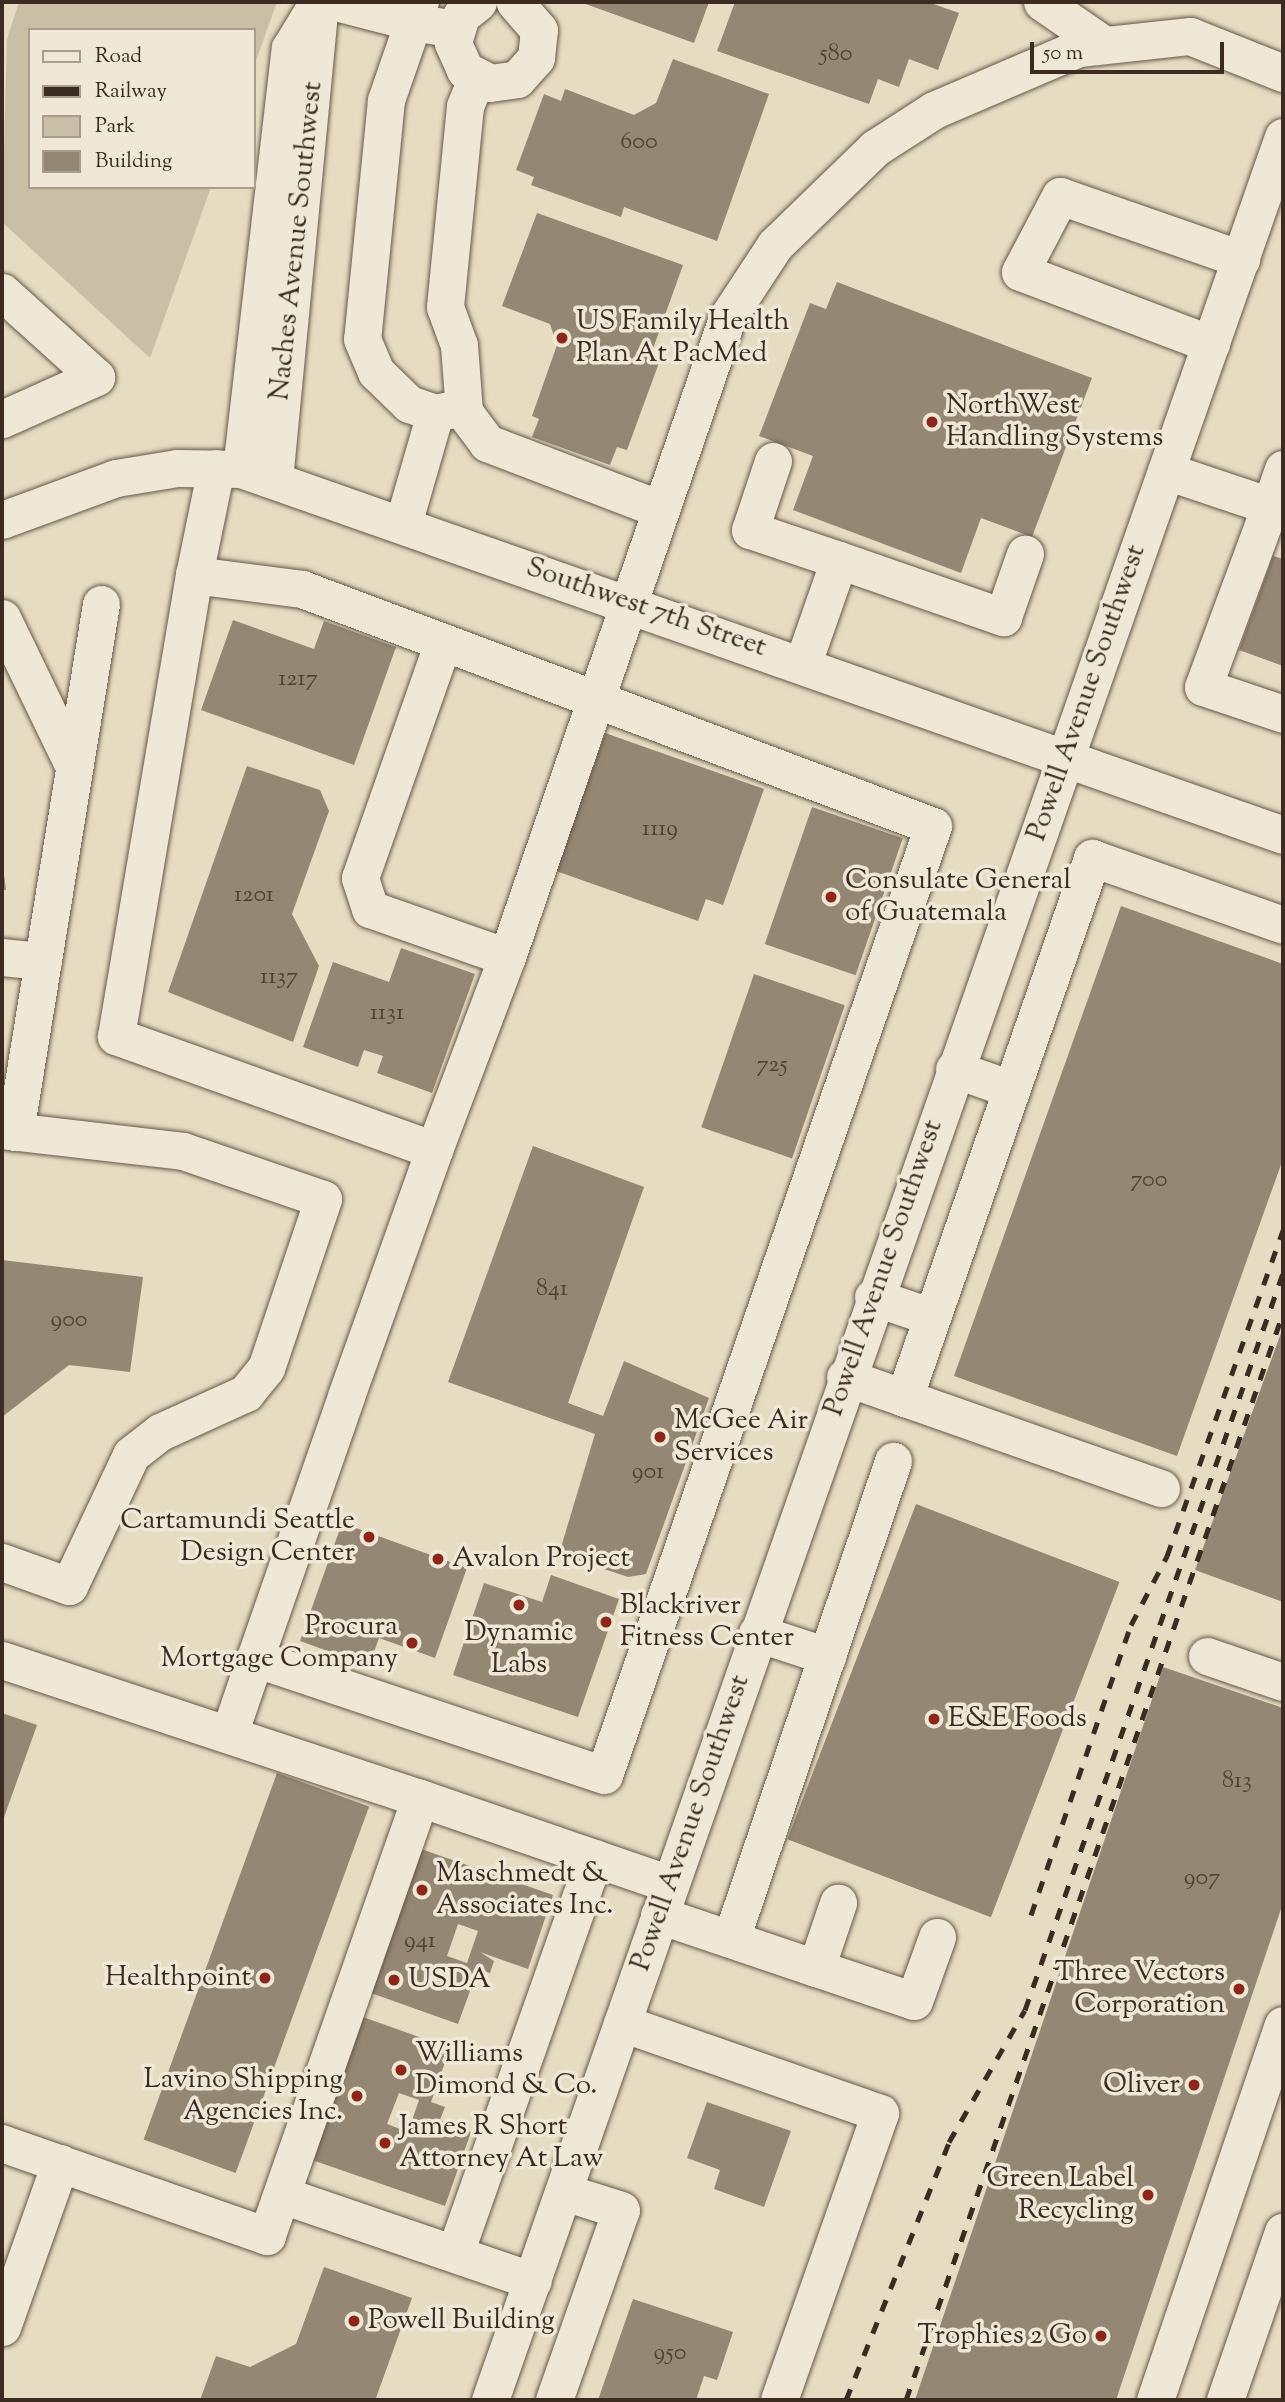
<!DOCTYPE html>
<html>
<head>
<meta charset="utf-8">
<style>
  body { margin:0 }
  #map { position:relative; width:1285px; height:2402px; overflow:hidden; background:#e6dcc1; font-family:"Sorts Mill Goudy",serif }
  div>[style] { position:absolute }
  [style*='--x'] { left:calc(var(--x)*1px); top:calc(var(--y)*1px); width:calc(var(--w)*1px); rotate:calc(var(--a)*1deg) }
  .green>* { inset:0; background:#c9bea6 }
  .building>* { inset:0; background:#948774; transform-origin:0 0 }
  .roads { filter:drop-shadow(0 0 2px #665748) drop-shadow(0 0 2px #665748) }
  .minor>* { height:37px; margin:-18.5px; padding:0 18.5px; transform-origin:18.5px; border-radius:18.5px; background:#efe8d7 }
  .rail>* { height:5px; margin-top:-2.5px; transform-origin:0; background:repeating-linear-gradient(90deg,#3b2b20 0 12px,transparent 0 24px) }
  .dots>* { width:19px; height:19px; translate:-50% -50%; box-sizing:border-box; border:4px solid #efe8d7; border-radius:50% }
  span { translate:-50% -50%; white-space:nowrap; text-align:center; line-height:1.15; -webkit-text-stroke:7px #efe8d7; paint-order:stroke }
  .number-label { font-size:24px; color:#514235 }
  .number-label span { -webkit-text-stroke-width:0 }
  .street-label { font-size:28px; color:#3b2b20 }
  .poi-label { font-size:28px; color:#3b2b20 }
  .left { translate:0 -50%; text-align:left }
  .right { translate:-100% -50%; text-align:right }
  .frame { position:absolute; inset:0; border:4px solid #3b2b20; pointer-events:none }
  .legend { position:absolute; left:28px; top:28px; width:228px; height:161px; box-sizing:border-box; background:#efe8d7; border:2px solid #a79c8e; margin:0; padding:9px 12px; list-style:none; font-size:21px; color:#3b2b20 }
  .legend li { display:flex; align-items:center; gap:14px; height:35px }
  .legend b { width:35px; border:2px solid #a79c8e }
  .scale { position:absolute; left:1030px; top:42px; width:194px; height:32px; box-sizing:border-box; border:4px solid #3b2b20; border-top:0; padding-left:9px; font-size:21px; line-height:24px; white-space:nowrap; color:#3b2b20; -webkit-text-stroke:5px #efe8d7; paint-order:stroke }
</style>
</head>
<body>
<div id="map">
  <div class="green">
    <i style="clip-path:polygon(19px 2px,277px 2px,254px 66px,254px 30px,30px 30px,30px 187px,211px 187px,150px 358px,2px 222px,7px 39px)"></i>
  </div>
  <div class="building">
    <i style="clip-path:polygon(580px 2px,709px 2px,694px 43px)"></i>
    <i style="clip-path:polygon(735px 2px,928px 2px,959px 13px,938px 70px,909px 59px,899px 87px,878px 79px,869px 104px,717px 51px)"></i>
    <i style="clip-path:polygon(673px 59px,769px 94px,717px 241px,624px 207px,621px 217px,531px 185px,534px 177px,516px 170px,544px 94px,561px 101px,565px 89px,634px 115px,656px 103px)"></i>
    <i style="clip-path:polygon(537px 213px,683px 265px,650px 357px,660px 360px,627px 450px,617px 447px,610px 465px,532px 437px,539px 419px,532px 416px,557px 345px,550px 324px,502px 306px)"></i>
    <i style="clip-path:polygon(837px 282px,1092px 378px,1032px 537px,981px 518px,961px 573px,793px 510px,813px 456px,759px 436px,810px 303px,826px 309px)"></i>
    <i style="clip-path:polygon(1273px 556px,1283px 559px,1283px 666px,1239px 650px)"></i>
    <i style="clip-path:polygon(233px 620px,314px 649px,324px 621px,396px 647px,354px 765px,201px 710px)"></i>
    <i style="clip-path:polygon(605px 733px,764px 789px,723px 905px,706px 899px,698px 921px,556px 871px)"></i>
    <i style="clip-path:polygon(247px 766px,320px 790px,329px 811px,292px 914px,319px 966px,293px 1042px,168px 992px)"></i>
    <i style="left:812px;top:807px;width:96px;height:145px;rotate:19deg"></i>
    <i style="clip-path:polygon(2px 860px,6px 890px,2px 890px)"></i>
    <i style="clip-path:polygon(1121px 906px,1283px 964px,1283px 1159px,1177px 1456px,954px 1376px)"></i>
    <i style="clip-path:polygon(401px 948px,475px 974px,432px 1093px,377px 1073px,383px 1056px,364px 1050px,358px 1067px,303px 1047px,333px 962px,389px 982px)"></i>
    <i style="left:754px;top:974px;width:96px;height:162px;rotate:19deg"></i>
    <i style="clip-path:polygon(533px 1146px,644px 1187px,568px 1403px,603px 1416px,624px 1361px,709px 1398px,646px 1574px,628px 1577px,559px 1554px,595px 1434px,448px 1382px)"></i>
    <i style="clip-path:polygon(2px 1260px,143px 1277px,130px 1372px,69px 1365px,2px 1417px)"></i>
    <i style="clip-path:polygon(1281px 1333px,1283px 1334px,1283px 1602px,1195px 1570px)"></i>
    <i style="left:916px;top:1504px;width:218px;height:359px;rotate:21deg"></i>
    <i style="clip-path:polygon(342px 1523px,467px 1568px,435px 1658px,379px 1638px,369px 1666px,300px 1641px)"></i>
    <i style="clip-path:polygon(551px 1575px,619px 1599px,578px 1717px,453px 1675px,484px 1583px,542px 1602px)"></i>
    <i style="clip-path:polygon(1163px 1667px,1283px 1708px,1283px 1903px,1116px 2400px,915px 2400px)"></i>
    <i style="clip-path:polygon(2px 1713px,37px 1725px,2px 1823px)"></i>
    <i style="left:277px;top:1773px;width:98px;height:390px;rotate:20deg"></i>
    <i style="clip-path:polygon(evenodd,421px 1849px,553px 1895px,528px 1969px,480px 1952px,494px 1961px,490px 1973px,478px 1969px,458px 2024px,371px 1993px,421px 1849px,458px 1924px,478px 1931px,467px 1963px,447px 1956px,458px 1924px)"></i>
    <i style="clip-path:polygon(evenodd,363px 2017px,450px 2048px,431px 2102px,445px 2107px,440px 2120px,471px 2132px,445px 2206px,312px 2160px,363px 2017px,399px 2093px,419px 2100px,408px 2132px,387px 2124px,399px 2093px)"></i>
    <i style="clip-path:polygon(707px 2102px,791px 2131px,764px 2207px,714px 2189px,720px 2170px,687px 2158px)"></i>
    <i style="clip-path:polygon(324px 2267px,412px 2298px,376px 2398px,200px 2400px,216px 2356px,250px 2367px,296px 2344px)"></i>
    <i style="clip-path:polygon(633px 2299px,733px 2332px,717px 2380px,704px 2376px,696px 2400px,598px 2400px)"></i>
  </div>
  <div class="roads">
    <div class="minor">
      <i style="--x:336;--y:2;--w:80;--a:14.6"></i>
      <i style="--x:413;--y:22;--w:21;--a:-71"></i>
      <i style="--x:478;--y:2;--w:22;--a:141"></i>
      <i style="--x:461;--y:16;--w:28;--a:107"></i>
      <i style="--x:453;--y:43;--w:30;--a:66"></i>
      <i style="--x:465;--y:70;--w:28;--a:27"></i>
      <i style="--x:490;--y:83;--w:27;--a:-8"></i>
      <i style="--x:517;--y:79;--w:28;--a:-48"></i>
      <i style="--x:536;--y:58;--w:28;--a:-84"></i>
      <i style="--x:539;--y:30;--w:37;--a:-131"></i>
      <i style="--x:1042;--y:2;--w:74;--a:34.5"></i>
      <i style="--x:455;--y:29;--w:43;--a:-170.5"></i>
      <i style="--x:413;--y:22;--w:83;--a:109.1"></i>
      <i style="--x:386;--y:100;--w:240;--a:95.7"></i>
      <i style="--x:362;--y:339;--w:36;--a:67"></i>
      <i style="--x:376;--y:372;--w:46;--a:44.1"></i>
      <i style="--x:409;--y:404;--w:28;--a:19"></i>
      <i style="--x:435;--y:413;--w:29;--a:-12"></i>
      <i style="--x:476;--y:79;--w:29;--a:112"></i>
      <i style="--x:465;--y:106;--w:202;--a:95.7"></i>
      <i style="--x:445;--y:307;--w:40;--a:69.8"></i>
      <i style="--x:459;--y:345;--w:67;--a:85.7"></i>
      <i style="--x:464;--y:412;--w:39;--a:53"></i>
      <i style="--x:487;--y:443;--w:185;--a:20.9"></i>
      <i style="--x:2;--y:292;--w:127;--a:42.1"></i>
      <i style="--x:96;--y:377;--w:103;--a:155.9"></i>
      <i style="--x:1211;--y:344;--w:204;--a:-159.3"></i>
      <i style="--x:1020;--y:272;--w:86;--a:-62.2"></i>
      <i style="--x:1060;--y:196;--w:192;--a:19.2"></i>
      <i style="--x:773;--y:461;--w:73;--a:108.4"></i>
      <i style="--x:750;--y:530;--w:94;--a:18.6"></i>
      <i style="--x:241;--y:469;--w:424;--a:-83.4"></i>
      <i style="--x:290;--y:48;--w:54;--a:-58.7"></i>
      <i style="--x:1283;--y:469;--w:39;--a:109"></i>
      <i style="--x:1270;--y:506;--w:14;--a:17"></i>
      <i style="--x:1166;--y:471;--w:110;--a:18.6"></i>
      <i style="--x:1270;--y:506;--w:193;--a:110.3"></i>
      <i style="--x:1203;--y:687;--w:84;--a:18.6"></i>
      <i style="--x:274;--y:480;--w:480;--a:-84.5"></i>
      <i style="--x:2;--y:520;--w:121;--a:-20.2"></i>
      <i style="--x:116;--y:478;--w:62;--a:-9.3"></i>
      <i style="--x:177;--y:468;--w:64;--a:0.9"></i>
      <i style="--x:241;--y:469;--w:1104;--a:19.35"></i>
      <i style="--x:403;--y:524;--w:116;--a:-73.9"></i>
      <i style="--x:194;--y:575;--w:109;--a:-78.4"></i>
      <i style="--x:2;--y:618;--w:159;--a:64.2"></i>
      <i style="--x:443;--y:642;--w:250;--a:109.4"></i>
      <i style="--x:360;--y:878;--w:33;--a:72"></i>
      <i style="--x:370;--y:909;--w:145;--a:19.3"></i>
      <i style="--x:803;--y:663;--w:109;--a:-70.7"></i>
      <i style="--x:839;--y:560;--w:174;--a:19.2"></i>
      <i style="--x:1003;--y:617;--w:67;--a:-70.8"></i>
      <i style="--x:2;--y:957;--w:41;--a:5.6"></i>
      <i style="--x:954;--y:1069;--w:60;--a:19.3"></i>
      <i style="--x:2;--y:1130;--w:182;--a:6.6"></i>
      <i style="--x:183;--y:1151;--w:148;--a:18.9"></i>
      <i style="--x:323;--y:1199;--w:178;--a:108.6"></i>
      <i style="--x:266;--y:1368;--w:32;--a:129"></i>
      <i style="--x:246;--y:1393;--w:94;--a:155.6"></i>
      <i style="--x:160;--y:1432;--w:37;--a:142"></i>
      <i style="--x:131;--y:1455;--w:145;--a:115.3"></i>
      <i style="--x:69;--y:1586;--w:71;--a:-160.3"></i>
      <i style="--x:15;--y:1132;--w:535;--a:-80.75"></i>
      <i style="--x:434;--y:1150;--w:206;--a:-69.3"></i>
      <i style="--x:507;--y:957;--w:676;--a:-71"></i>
      <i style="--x:727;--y:318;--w:87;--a:-56.7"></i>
      <i style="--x:775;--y:245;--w:139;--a:-44.1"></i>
      <i style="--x:875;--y:148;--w:70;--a:-32.8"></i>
      <i style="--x:934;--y:110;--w:158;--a:-23.2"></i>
      <i style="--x:1079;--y:48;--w:112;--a:-6.2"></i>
      <i style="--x:1190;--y:36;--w:100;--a:21.7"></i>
      <i style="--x:873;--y:1297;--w:62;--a:18.7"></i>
      <i style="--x:845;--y:1377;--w:335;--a:19.4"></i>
      <i style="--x:904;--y:1398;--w:572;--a:-70.8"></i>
      <i style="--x:1092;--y:858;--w:202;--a:19.3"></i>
      <i style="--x:757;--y:1633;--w:74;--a:18.2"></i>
      <i style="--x:1207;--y:1656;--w:80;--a:18.9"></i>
      <i style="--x:2;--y:1660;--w:440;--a:18.3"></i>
      <i style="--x:420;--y:1798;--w:464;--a:109.3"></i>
      <i style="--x:267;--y:2236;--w:281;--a:-160.7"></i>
      <i style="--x:229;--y:1734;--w:80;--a:-71.1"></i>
      <i style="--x:255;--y:1658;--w:277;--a:-70.8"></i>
      <i style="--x:346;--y:1396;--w:261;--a:-70.3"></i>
      <i style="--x:434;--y:1150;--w:338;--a:-160.3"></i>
      <i style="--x:116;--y:1036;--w:468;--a:-80.4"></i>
      <i style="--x:194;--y:575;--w:109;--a:7.4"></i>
      <i style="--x:302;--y:589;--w:674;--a:20.59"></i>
      <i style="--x:933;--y:826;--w:1004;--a:109.12"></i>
      <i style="--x:604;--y:1775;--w:368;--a:-161.5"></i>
      <i style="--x:420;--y:1798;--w:264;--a:19"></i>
      <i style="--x:659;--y:1915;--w:166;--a:18.7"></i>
      <i style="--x:816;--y:1968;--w:69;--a:-71.3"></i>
      <i style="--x:731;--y:1939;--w:505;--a:-71.28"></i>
      <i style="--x:816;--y:1968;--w:103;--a:18.6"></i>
      <i style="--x:914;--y:2001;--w:68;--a:-70.2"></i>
      <i style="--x:622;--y:2023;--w:273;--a:19.2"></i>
      <i style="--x:880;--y:2113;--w:304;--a:109.4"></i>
      <i style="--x:282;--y:2195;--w:265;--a:18.9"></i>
      <i style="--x:455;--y:2253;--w:419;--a:-70.6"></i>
      <i style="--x:2;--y:2327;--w:174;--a:-70.5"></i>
      <i style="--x:490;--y:2400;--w:2398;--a:-70.69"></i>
      <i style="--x:554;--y:2400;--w:201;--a:-70.6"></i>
      <i style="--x:621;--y:2210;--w:60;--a:-162.5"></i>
      <i style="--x:1155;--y:2400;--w:396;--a:-71.2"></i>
      <i style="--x:1225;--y:2400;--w:178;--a:-71"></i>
    </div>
  </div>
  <div class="rail">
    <i style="--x:1031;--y:1915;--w:307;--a:-71"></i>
    <i style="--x:1131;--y:1625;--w:78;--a:-62.4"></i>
    <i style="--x:1167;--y:1556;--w:346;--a:-70.4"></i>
    <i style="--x:846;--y:2400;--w:278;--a:-68.2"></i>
    <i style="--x:949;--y:2142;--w:152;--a:-60.1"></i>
    <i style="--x:1025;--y:2010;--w:781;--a:-70.71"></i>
    <i style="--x:906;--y:2400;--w:1151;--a:-70.87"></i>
  </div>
  <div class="dots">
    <i style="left:562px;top:338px;background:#8f2418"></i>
    <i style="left:932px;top:422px;background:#8f2418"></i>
    <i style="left:831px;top:897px;background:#8f2418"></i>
    <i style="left:660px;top:1437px;background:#8f2418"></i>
    <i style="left:369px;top:1537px;background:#8f2418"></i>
    <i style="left:438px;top:1559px;background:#8f2418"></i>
    <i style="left:519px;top:1605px;background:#8f2418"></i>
    <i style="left:606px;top:1622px;background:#8f2418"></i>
    <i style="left:412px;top:1643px;background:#8f2418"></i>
    <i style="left:934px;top:1719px;background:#8f2418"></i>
    <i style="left:422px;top:1890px;background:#8f2418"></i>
    <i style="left:265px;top:1978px;background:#8f2418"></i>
    <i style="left:394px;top:1980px;background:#8f2418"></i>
    <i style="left:1239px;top:1989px;background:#8f2418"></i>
    <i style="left:401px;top:2070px;background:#8f2418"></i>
    <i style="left:1194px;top:2085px;background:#8f2418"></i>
    <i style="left:357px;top:2096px;background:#8f2418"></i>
    <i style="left:385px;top:2143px;background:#8f2418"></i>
    <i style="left:1148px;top:2195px;background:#8f2418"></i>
    <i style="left:354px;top:2321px;background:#8f2418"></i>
    <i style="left:1101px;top:2336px;background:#8f2418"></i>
  </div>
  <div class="number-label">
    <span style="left:836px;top:55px">580</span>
    <span style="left:639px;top:143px">600</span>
    <span style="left:298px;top:680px">1217</span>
    <span style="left:660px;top:830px">1119</span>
    <span style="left:254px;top:896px">1201</span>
    <span style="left:279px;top:978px">1137</span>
    <span style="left:387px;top:1014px">1131</span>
    <span style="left:772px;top:1066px">725</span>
    <span style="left:1149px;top:1181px">700</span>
    <span style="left:552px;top:1290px">841</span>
    <span style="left:69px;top:1321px">900</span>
    <span style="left:648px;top:1473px">901</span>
    <span style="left:1237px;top:1782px">813</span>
    <span style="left:1202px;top:1879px">907</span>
    <span style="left:420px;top:1942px">941</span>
    <span style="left:670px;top:2354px">950</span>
  </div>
  <div class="street-label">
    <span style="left:297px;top:241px;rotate:-84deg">Naches Avenue Southwest</span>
    <span style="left:646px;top:608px;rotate:19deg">Southwest 7th Street</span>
    <span style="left:1087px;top:693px;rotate:-71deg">Powell Avenue Southwest</span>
    <span style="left:884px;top:1268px;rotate:-71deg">Powell Avenue Southwest</span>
    <span style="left:691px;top:1823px;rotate:-71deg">Powell Avenue Southwest</span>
  </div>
  <div class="poi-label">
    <span class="left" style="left:576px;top:338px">US Family Health<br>Plan At PacMed</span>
    <span class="left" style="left:946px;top:422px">NorthWest<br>Handling Systems</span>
    <span class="left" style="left:845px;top:897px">Consulate General<br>of Guatemala</span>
    <span class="left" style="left:674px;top:1437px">McGee Air<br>Services</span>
    <span class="right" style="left:355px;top:1537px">Cartamundi Seattle<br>Design Center</span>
    <span class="left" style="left:452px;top:1559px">Avalon Project</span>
    <span class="left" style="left:620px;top:1622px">Blackriver<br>Fitness Center</span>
    <span class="right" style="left:398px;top:1643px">Procura<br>Mortgage Company</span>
    <span style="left:519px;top:1649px">Dynamic<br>Labs</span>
    <span class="left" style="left:948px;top:1719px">E&amp;E Foods</span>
    <span class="left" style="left:436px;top:1890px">Maschmedt &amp;<br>Associates Inc.</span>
    <span class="right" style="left:1225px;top:1989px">Three Vectors<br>Corporation</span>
    <span class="right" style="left:251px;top:1978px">Healthpoint</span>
    <span class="left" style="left:408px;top:1980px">USDA</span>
    <span class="left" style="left:415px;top:2070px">Williams<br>Dimond &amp; Co.</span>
    <span class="right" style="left:343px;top:2096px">Lavino Shipping<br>Agencies Inc.</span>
    <span class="right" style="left:1180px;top:2085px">Oliver</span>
    <span class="left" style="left:399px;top:2143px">James R Short<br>Attorney At Law</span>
    <span class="right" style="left:1134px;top:2195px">Green Label<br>Recycling</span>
    <span class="left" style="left:368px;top:2321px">Powell Building</span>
    <span class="right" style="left:1087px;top:2336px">Trophies 2 Go</span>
  </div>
  <div class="frame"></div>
  <ul class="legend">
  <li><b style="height:9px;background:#efe8d7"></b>Road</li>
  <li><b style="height:9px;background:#3b2b20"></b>Railway</li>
  <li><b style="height:19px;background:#c9bea6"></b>Park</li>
  <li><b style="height:19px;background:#948774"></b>Building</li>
  </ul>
  <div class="scale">50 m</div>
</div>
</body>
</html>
